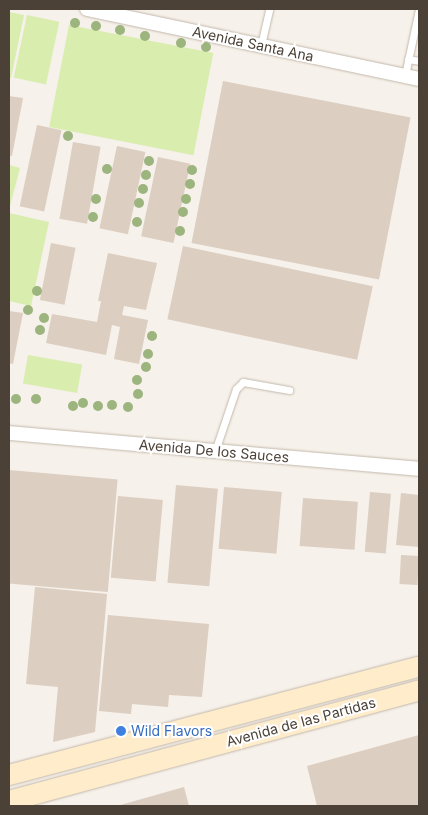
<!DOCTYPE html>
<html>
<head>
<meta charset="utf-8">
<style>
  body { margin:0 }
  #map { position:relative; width:428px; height:815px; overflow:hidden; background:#f6f1ea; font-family:Inter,sans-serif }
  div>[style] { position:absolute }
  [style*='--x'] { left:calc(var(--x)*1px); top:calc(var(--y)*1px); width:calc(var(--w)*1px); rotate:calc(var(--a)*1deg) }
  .green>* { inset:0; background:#d9edaf; transform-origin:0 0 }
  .building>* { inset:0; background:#dccec1; transform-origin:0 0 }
  .roads { filter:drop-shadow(0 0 1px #c3b8ab) drop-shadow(0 0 1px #c3b8ab) }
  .lane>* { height:7px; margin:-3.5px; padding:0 3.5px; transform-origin:3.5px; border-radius:3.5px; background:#fff }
  .street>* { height:14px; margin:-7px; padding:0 7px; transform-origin:7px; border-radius:7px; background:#fff }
  .secondary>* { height:20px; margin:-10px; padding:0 10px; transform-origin:10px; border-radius:10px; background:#ffeccb }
  .trees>* { width:10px; height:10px; margin:-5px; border-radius:50%; background:#9cb47d }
  .dots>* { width:14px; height:14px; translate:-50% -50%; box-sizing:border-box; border:2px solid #fff; border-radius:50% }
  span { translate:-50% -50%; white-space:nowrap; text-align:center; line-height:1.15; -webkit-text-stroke:4px #fff; paint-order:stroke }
  .street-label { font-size:14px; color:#4b4137 }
  .shop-label { font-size:14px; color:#366cbe }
  .left { translate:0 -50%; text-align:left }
  .frame { position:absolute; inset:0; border:10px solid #4b4137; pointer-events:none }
</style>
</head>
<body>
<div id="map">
  <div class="green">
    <i style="clip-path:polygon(9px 12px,24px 15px,11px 78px,9px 77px)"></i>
    <i style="left:27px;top:15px;width:33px;height:64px;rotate:12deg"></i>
    <i style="left:69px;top:25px;width:147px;height:104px;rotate:11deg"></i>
    <i style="clip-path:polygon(9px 165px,20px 168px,10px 206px,9px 205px)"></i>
    <i style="clip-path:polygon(9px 213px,49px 222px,31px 306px,9px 301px)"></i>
    <i style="left:28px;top:355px;width:55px;height:29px;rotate:10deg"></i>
  </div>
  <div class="building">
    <i style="left:223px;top:81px;width:191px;height:165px;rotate:11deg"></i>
    <i style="clip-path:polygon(9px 96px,23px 98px,12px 156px,9px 156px)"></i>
    <i style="left:37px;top:125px;width:25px;height:83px;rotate:12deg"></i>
    <i style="left:73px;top:142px;width:28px;height:78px;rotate:10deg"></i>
    <i style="left:117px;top:146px;width:29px;height:84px;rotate:12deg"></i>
    <i style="left:158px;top:157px;width:33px;height:81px;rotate:12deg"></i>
    <i style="left:51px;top:243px;width:25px;height:58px;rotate:11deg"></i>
    <i style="left:183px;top:246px;width:194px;height:75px;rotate:12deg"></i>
    <i style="clip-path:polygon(108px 253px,157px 263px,146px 310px,124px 306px,122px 315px,148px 320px,139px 364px,114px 359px,120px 327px,112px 325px,106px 355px,46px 343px,52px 314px,97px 322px,101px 301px,98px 301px)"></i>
    <i style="clip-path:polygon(9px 311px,23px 313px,13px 364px,9px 363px)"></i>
    <i style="left:9px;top:470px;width:109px;height:113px;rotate:5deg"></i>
    <i style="left:176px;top:485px;width:42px;height:98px;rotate:5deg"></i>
    <i style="left:224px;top:487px;width:58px;height:62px;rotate:5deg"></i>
    <i style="left:370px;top:492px;width:21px;height:60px;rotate:5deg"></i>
    <i style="clip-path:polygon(401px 493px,419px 495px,419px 547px,396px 545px)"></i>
    <i style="left:118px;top:496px;width:45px;height:82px;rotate:5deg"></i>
    <i style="left:303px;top:498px;width:55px;height:48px;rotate:4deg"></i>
    <i style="left:401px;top:555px;width:18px;height:29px;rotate:3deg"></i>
    <i style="clip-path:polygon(35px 587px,107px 594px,95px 732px,53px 742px,58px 687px,26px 684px)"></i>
    <i style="clip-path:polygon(108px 615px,209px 624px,202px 697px,169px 695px,168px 707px,132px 704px,131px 714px,99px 711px)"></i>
    <i style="clip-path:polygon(419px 735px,419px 806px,317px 806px,307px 766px)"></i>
    <i style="clip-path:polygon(184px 787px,189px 806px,117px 806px)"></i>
  </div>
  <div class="roads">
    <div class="lane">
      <i style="--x:261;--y:45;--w:37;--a:-77"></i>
      <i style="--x:408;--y:59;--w:11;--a:10"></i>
      <i style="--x:405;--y:75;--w:67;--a:-78"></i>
      <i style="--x:215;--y:451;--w:65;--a:-71.3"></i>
      <i style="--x:236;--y:389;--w:10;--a:-45"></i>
      <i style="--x:243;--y:382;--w:47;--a:9.9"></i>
    </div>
    <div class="street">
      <i style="--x:87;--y:9;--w:339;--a:11.9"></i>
      <i style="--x:9;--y:433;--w:412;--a:5"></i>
    </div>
    <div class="secondary">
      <i style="--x:9;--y:775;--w:424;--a:-14.8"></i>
      <i style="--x:9;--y:801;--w:425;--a:-15.1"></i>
    </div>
  </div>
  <div class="trees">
    <i style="left:75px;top:23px"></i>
    <i style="left:96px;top:26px"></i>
    <i style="left:120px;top:30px"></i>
    <i style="left:145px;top:36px"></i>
    <i style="left:181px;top:43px"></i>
    <i style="left:206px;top:47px"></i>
    <i style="left:68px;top:136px"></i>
    <i style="left:149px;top:161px"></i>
    <i style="left:107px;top:169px"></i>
    <i style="left:192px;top:170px"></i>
    <i style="left:146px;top:175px"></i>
    <i style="left:190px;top:184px"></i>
    <i style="left:143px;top:189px"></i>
    <i style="left:96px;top:199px"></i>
    <i style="left:186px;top:199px"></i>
    <i style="left:139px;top:203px"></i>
    <i style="left:183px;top:212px"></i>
    <i style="left:93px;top:217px"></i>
    <i style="left:137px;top:222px"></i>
    <i style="left:180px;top:231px"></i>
    <i style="left:37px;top:291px"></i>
    <i style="left:28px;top:310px"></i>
    <i style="left:44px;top:318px"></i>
    <i style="left:40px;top:330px"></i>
    <i style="left:152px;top:336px"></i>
    <i style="left:148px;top:354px"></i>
    <i style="left:146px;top:367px"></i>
    <i style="left:137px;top:380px"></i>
    <i style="left:138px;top:394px"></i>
    <i style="left:16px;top:399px"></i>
    <i style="left:36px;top:399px"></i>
    <i style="left:83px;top:403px"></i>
    <i style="left:112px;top:405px"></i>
    <i style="left:73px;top:406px"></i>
    <i style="left:98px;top:406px"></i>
    <i style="left:128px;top:407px"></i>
  </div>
  <div class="dots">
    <i style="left:121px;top:731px;background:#3f7fe0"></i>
  </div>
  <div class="street-label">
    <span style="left:253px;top:44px;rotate:12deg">Avenida Santa Ana</span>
    <span style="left:214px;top:451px;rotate:5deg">Avenida De los Sauces</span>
    <span style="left:301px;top:722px;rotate:-15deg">Avenida de las Partidas</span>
  </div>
  <div class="shop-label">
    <span class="left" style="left:131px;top:731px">Wild Flavors</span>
  </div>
  <div class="frame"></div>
</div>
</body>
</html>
